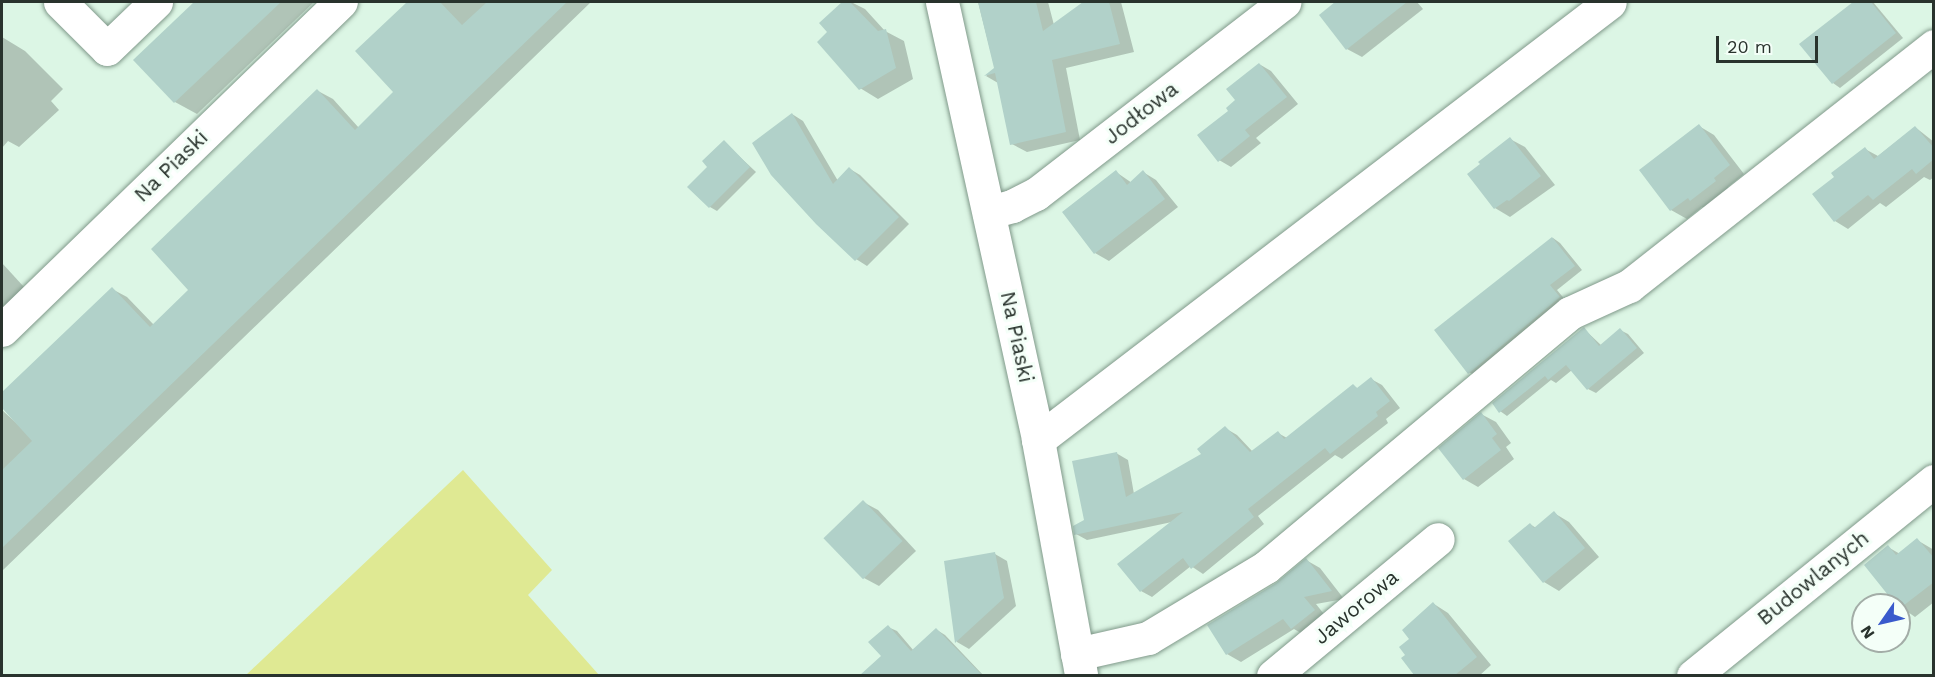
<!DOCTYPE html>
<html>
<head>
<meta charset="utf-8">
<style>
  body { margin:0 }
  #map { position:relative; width:1935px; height:677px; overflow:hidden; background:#dcf6e5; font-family:"Work Sans",sans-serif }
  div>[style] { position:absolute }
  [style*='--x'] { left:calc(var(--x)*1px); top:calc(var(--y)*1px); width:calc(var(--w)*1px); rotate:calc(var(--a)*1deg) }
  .green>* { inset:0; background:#dfe993 }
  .shadow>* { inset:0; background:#0003 }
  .building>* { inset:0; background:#b1d1c9; transform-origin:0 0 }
  .roads { filter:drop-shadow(0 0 2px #80998a) drop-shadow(0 0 2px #80998a) }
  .minor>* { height:33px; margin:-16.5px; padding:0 16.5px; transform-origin:16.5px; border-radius:16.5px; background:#fff }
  span { translate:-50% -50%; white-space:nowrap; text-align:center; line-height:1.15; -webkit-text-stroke:6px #f4fff8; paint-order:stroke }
  .street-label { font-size:21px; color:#29332d }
  .frame { position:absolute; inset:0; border:3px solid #29332d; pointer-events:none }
  .north { position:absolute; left:1851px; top:593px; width:60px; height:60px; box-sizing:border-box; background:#f4fff8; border:2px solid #a3ada7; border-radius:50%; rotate:236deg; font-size:16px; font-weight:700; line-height:24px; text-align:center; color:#29332d }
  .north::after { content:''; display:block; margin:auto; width:21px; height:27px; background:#395acc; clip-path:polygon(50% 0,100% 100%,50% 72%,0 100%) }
  .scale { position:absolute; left:1716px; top:36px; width:102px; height:27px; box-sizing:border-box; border:3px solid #29332d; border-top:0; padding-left:8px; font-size:18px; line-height:21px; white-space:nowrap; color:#29332d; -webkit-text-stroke:4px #f4fff8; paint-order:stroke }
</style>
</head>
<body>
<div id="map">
  <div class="green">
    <i style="clip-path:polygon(463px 470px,552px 570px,528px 595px,599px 675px,246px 675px)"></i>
  </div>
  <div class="shadow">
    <i style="clip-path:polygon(196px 2px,314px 2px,197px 114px,175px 102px,135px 60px)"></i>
    <i style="clip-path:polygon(408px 2px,591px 2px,2px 571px,2px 410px,55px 458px,112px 289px,127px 297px,154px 325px,191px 290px,318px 91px,333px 99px,359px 128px,395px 92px,357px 52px)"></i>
    <i style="clip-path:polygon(844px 2px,851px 2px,865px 9px,885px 31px,904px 41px,913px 79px,878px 99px,860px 88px,830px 15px)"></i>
    <i style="clip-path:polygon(978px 2px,1048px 2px,1054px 25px,1086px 2px,1121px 2px,1134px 52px,1066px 68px,1080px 140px,1027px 152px,1012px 144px,998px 83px,986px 76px,995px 69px)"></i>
    <i style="clip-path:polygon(1338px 2px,1417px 2px,1423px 9px,1362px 57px,1347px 49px,1321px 15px)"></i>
    <i style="clip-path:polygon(1856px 2px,1873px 2px,1903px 38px,1840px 88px,1833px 83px,1802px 44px)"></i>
    <i style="clip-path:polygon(2px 37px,25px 51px,63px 89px,51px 101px,59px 110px,19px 147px,8px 141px,2px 148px)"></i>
    <i style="clip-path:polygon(1259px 64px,1271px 71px,1298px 104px,1256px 138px,1261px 143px,1231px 167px,1219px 160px,1230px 111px)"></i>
    <i style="clip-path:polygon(792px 114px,803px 121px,838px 181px,850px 169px,860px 175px,909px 224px,867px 266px,856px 259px)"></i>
    <i style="clip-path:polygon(1699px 126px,1714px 135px,1744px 174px,1728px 187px,1730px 190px,1706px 209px,1702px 207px,1687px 219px,1671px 210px,1641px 171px)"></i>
    <i style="clip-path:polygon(1915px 127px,1934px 142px,1934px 177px,1930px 180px,1924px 177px,1886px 207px,1880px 203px,1848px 229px,1835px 221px,1836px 177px,1865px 149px,1878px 156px)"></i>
    <i style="clip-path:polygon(1510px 139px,1525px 147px,1555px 185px,1510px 217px,1495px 208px)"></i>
    <i style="clip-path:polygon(724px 142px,756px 172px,717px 211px,710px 207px,709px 167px)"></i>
    <i style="clip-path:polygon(1116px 172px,1132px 183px,1143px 172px,1156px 180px,1178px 207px,1109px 261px,1095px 253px)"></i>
    <i style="clip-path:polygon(1553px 238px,1560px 243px,1582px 270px,1557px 290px,1567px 302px,1477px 377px,1469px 372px)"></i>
    <i style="clip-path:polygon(2px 263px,24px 287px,2px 309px)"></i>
    <i style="clip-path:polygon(1584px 329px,1602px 346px,1620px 330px,1628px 334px,1644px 353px,1596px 393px,1588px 389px,1572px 370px,1556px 383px,1551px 380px,1507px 416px,1500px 411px)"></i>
    <i style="clip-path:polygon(1371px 379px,1382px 385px,1400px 408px,1386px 419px,1388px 423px,1342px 459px,1335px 455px,1258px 516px,1264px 524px,1203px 574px,1191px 566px,1152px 597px,1141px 591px,1172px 522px,1087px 540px,1076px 534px,1086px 521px,1116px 453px,1128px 460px,1134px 494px,1204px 455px,1225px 428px,1237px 435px,1253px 452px,1278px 433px,1287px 438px,1353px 386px,1359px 389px)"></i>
    <i style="clip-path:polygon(1481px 414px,1496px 422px,1511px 443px,1506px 447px,1514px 459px,1478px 487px,1464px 479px)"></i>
    <i style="clip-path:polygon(863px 502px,878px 510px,916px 551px,879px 586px,864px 578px)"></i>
    <i style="clip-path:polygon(1554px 513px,1569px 522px,1599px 557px,1559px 591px,1544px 582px,1530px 524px,1536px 528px)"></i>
    <i style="clip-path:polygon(1917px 540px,1934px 550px,1934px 602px,1915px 617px,1898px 605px,1888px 547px,1900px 554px)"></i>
    <i style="clip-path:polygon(995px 554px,1007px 561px,1016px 606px,969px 649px,957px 642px,946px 562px)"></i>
    <i style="clip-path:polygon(1306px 560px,1320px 568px,1344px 599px,1316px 604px,1327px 618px,1306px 636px,1294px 629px,1241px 662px,1227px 654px,1277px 584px)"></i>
    <i style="clip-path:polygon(1434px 604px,1448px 613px,1491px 665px,1479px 676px,1424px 676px,1401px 647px,1411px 639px)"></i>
    <i style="clip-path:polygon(888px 627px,897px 631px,914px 651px,937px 630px,945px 635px,984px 676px,862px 676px,883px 656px)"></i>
  </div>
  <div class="building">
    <i style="clip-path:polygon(194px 2px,281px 2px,174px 103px,133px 60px)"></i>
    <i style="clip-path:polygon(407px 2px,440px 2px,462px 25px,487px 2px,567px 2px,2px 548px,2px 470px,32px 441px,2px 408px,2px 392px,112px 287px,150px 327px,188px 290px,151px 249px,317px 89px,355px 130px,393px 92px,355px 51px)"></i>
    <i style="clip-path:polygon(842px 2px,850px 2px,878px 31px,886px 29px,896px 68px,859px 90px,817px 42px,827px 32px,819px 23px)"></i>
    <i style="clip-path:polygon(978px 2px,1036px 2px,1043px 31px,1083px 2px,1109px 2px,1120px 44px,1052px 60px,1066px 132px,1010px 145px,995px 73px,984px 76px,994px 68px)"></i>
    <i style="clip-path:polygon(1335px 2px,1407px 2px,1346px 50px,1319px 15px)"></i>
    <i style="clip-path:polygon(1853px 2px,1871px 2px,1896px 33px,1832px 84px,1799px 44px)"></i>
    <i style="clip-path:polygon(1259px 63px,1287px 97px,1245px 130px,1250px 136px,1218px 162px,1197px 135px,1228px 111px,1226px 108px,1235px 100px,1226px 89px)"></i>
    <i style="clip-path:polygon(792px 113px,833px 184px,849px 167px,899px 217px,855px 261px,816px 224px,771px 175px,752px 143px)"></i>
    <i style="clip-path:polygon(1699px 124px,1730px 165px,1714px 178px,1716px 181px,1690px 201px,1688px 198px,1670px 211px,1639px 170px)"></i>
    <i style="clip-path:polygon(1915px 126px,1934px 148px,1934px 159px,1916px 174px,1912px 169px,1873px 200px,1868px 195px,1834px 222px,1812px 194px,1834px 177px,1831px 173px,1865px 147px,1874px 159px)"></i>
    <i style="clip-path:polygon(1510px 137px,1541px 176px,1509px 201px,1507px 200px,1494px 209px,1467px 174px,1480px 164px,1478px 162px)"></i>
    <i style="clip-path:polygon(724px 140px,750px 167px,709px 208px,687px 187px,707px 167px,702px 161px)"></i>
    <i style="clip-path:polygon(1116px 170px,1127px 185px,1143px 170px,1165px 199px,1094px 254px,1062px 212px)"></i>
    <i style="clip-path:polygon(1552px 237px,1575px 266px,1550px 285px,1560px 297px,1468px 374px,1434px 330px)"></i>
    <i style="clip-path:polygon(1584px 327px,1599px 346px,1620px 328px,1637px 348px,1587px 390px,1566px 365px,1548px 380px,1545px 376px,1499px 413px,1492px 403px)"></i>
    <i style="clip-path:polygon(1371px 377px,1390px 401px,1376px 412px,1378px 416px,1330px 454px,1325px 448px,1248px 509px,1254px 517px,1191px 569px,1183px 558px,1140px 592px,1117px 564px,1183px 512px,1074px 535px,1073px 526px,1084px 520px,1072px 461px,1117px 452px,1126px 497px,1201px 454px,1197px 449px,1225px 426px,1250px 452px,1278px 431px,1284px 439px,1353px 384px,1357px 388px)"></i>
    <i style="clip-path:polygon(1481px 412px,1497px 434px,1492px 438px,1501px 450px,1463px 480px,1438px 448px)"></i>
    <i style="left:863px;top:500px;width:57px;height:55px;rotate:46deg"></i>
    <i style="clip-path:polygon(1554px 511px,1585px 548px,1543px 583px,1508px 541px,1530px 523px,1534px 528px)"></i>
    <i style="clip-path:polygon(1917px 538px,1934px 558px,1934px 582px,1899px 609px,1899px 605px,1896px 605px,1864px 565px,1888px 545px,1896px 555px)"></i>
    <i style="clip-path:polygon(995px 552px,1004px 598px,955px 643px,944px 561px)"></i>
    <i style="clip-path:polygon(1306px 558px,1332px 591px,1304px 597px,1315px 610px,1291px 629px,1283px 619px,1226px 655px,1207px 625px,1276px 583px)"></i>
    <i style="clip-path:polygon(1433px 602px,1477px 657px,1455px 675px,1414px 675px,1401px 658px,1405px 655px,1399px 647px,1409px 639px,1402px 630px)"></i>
    <i style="clip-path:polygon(888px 625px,911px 651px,936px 628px,982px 675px,860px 675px,881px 656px,868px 642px)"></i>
  </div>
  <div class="roads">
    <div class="minor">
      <i style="--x:60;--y:2;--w:66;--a:45"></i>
      <i style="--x:107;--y:49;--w:68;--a:-43.8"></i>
      <i style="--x:942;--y:2;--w:448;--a:77.6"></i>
      <i style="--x:1038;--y:440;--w:239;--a:79.6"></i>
      <i style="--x:990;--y:212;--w:23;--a:-15"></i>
      <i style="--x:1012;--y:206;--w:27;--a:-27"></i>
      <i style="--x:1036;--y:194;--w:314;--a:-37.7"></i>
      <i style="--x:2;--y:330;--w:472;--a:-44.1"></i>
      <i style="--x:1038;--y:440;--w:720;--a:-37.44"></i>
      <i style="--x:1077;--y:654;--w:73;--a:-12.7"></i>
      <i style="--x:1148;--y:638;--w:138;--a:-31"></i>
      <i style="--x:1266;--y:567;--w:396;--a:-39.9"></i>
      <i style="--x:1570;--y:313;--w:65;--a:-24.6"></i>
      <i style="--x:1629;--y:286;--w:388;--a:-38.2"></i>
      <i style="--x:1273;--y:676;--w:214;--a:-39.7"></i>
      <i style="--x:1693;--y:676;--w:310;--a:-39"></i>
    </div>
  </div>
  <div class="street-label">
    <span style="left:1141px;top:113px;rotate:-38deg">Jodłowa</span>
    <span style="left:171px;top:166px;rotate:-44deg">Na Piaski</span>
    <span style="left:1017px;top:337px;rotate:78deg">Na Piaski</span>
    <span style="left:1813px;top:578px;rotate:-39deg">Budowlanych</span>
    <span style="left:1356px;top:607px;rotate:-40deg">Jaworowa</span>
  </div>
  <div class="frame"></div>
  <div class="north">N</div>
  <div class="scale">20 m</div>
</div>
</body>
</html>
